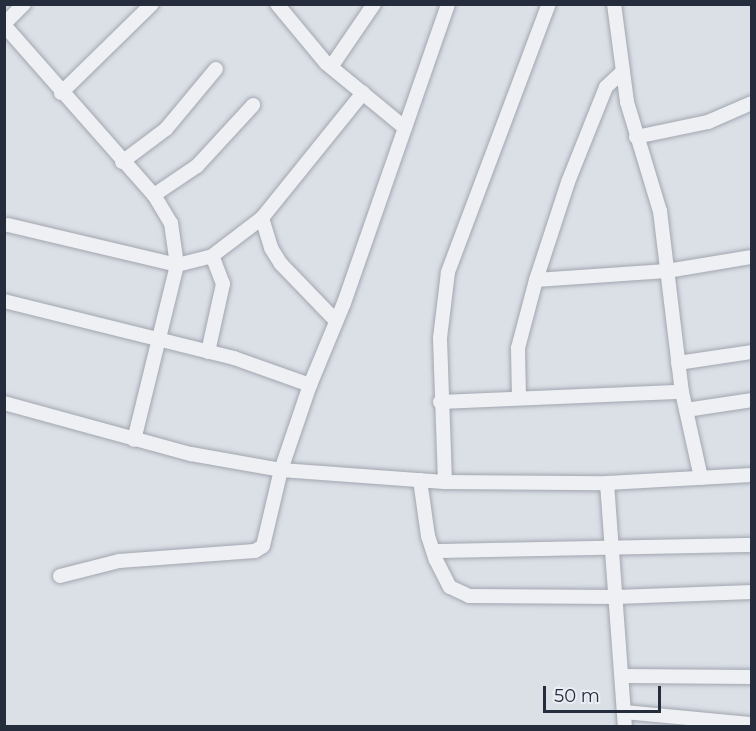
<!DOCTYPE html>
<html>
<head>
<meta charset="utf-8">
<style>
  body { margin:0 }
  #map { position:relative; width:756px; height:731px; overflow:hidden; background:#dbdfe6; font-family:Montserrat,sans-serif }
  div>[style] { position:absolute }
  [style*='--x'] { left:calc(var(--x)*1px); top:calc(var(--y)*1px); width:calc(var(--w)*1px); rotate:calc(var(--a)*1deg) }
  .roads { filter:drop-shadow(0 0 2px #a1a6b0) drop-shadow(0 0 2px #a1a6b0) }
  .minor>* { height:14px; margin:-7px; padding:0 7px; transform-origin:7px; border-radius:7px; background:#eef0f4 }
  span { translate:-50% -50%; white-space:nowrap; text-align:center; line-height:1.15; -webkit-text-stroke:4.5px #eaeef4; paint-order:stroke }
  .frame { position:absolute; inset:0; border:6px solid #252d3c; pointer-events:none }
  .scale { position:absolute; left:543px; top:686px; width:118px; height:27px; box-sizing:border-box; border:3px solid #252d3c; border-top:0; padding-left:8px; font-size:18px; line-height:21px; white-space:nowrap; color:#252d3c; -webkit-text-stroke:4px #eaeef4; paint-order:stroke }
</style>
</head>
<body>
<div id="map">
  <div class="roads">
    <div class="minor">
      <i style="--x:277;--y:4;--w:77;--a:50.3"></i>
      <i style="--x:326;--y:63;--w:102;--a:39.4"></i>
      <i style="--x:614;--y:4;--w:99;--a:82.4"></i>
      <i style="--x:627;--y:102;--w:114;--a:73.2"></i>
      <i style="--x:660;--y:211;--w:182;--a:83.1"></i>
      <i style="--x:682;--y:392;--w:88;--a:77.5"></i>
      <i style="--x:4;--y:24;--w:28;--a:-45"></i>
      <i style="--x:4;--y:25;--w:227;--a:48.6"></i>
      <i style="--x:154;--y:195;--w:33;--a:59"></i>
      <i style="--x:171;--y:223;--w:42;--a:81.9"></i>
      <i style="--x:177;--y:265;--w:180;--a:103.8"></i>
      <i style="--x:331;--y:67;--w:76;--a:-55.7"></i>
      <i style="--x:61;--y:93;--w:127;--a:-44.4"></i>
      <i style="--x:636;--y:137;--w:74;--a:-11.8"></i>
      <i style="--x:708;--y:122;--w:48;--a:-23.4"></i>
      <i style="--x:122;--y:162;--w:55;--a:-36.9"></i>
      <i style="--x:166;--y:129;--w:78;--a:-50.2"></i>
      <i style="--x:154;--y:195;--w:52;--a:-34"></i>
      <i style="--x:197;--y:166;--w:83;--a:-47.4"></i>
      <i style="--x:262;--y:218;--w:31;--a:73"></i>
      <i style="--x:271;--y:248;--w:19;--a:58"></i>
      <i style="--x:281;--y:264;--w:79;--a:46"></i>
      <i style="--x:8;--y:225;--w:174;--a:13.3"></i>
      <i style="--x:177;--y:265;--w:36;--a:-14"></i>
      <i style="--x:212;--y:256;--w:63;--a:-37.2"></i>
      <i style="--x:262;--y:218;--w:161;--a:-51.1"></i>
      <i style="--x:536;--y:280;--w:131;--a:-3.9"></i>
      <i style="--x:667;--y:271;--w:86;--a:-9.4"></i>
      <i style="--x:4;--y:301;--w:237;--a:13.9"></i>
      <i style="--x:234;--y:358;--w:81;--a:19.6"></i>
      <i style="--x:208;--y:352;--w:70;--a:-77.6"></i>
      <i style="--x:223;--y:284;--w:30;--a:-111"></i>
      <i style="--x:678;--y:363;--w:75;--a:-8.5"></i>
      <i style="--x:519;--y:397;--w:49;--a:-91.2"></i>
      <i style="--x:518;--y:348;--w:70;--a:-75.2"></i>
      <i style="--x:536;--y:280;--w:103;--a:-71.9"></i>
      <i style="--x:568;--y:182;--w:102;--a:-68.2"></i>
      <i style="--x:606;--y:87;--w:23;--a:-43"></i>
      <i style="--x:440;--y:402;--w:242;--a:-2.4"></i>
      <i style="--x:4;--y:403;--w:194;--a:15.3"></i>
      <i style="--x:191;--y:454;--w:91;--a:10.1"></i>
      <i style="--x:281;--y:470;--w:164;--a:4.2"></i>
      <i style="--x:445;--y:482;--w:162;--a:0.4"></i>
      <i style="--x:607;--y:483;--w:145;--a:-3.2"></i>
      <i style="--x:686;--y:410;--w:67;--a:-8.6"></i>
      <i style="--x:420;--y:480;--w:57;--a:81.9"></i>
      <i style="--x:428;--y:536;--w:25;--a:72"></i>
      <i style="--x:436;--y:560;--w:30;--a:63"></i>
      <i style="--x:450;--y:587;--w:21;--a:25"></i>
      <i style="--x:469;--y:596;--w:147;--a:0.4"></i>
      <i style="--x:616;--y:597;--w:136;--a:-2.1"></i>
      <i style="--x:445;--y:482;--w:144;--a:-92"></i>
      <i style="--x:440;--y:338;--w:66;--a:-83.1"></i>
      <i style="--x:448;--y:272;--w:286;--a:-69.4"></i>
      <i style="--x:607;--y:483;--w:244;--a:85.8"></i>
      <i style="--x:434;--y:551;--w:318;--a:-1.1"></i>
      <i style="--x:60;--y:576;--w:61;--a:-14.3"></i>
      <i style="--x:119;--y:561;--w:136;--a:-4.2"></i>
      <i style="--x:255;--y:551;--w:9;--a:-32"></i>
      <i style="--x:263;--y:546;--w:78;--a:-76.7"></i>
      <i style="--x:281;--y:470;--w:90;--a:-71.2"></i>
      <i style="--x:310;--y:385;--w:89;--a:-67.5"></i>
      <i style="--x:344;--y:303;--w:317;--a:-70.8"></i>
      <i style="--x:623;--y:676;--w:129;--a:0.4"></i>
      <i style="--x:624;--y:712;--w:129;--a:5.4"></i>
    </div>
  </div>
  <div class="frame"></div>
  <div class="scale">50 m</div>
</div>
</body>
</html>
